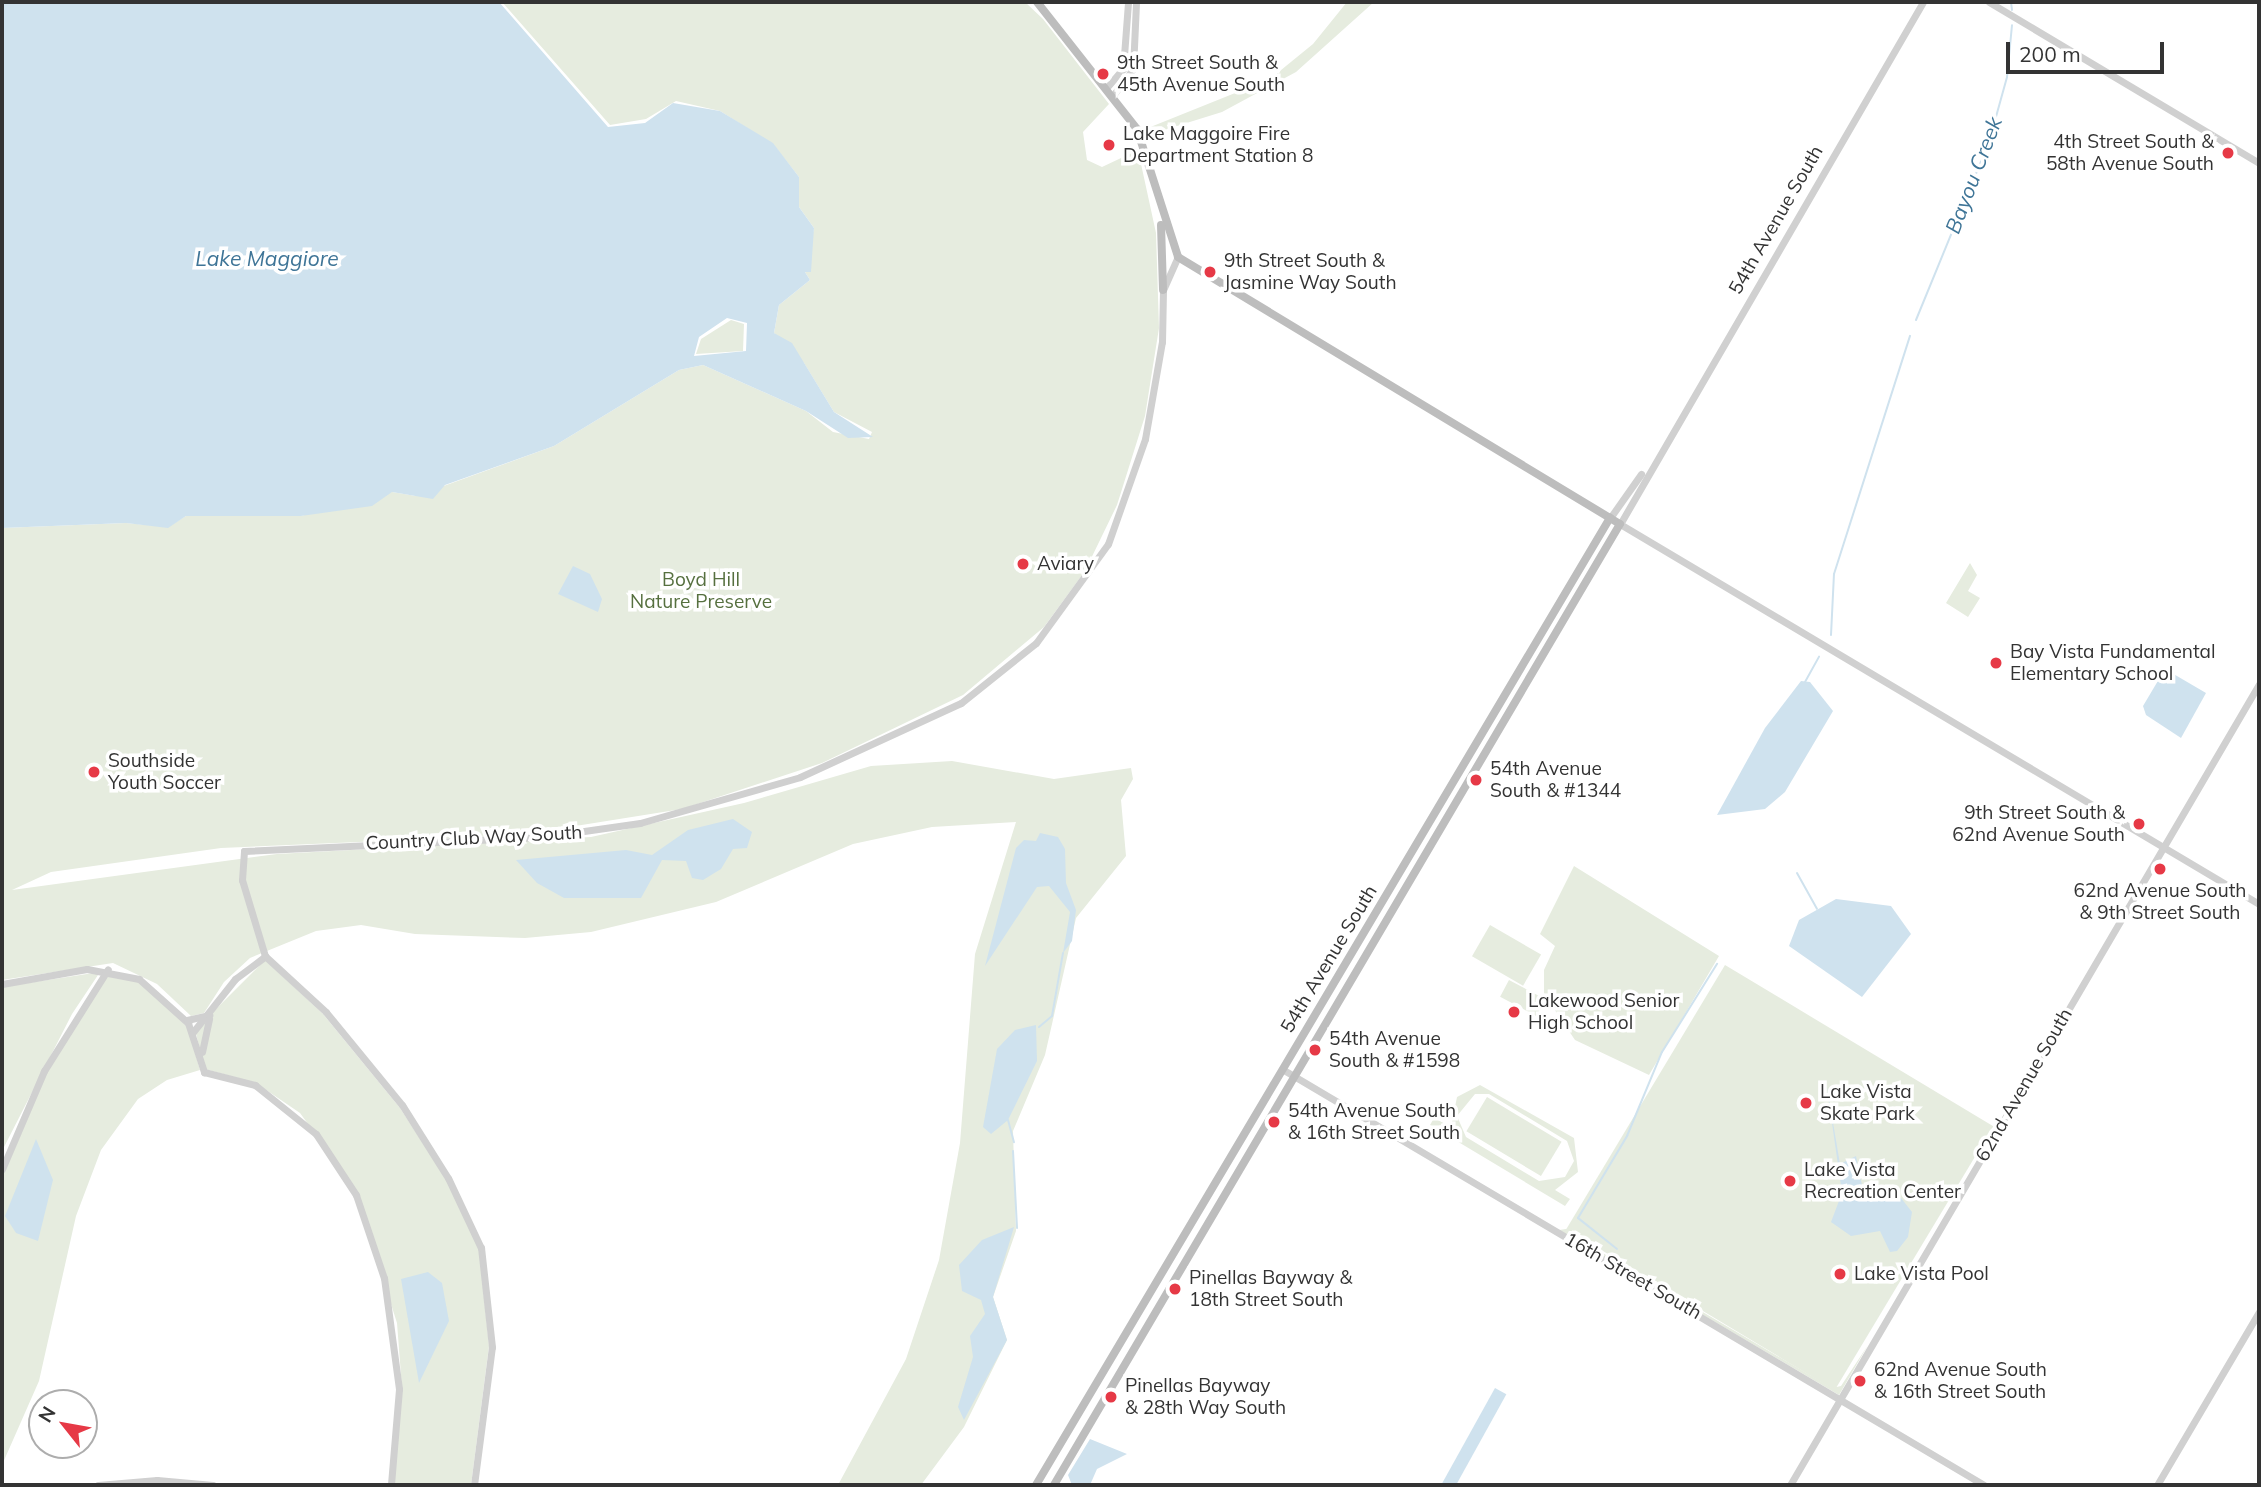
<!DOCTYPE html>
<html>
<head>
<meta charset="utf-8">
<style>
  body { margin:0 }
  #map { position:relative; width:2261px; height:1487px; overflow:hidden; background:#fff; font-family:Mulish,sans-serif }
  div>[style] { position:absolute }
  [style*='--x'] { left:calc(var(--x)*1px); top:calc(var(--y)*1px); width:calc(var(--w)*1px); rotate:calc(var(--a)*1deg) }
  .green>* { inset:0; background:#e6ecdf; transform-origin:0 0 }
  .water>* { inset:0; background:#cfe2ee; transform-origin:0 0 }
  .stream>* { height:2px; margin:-1px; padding:0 1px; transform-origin:1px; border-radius:1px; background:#cfe2ee }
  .tertiary>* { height:7px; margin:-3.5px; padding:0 3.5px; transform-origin:3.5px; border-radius:3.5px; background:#d0d0d0 }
  .secondary>* { height:8px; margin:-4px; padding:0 4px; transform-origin:4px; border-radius:4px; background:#bdbdbd }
  .dots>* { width:19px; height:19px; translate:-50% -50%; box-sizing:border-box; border:4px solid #fff; border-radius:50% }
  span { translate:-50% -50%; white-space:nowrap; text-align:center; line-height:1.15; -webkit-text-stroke:7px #fff; paint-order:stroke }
  .poi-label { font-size:19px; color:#333 }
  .left { translate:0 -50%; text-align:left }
  .right { translate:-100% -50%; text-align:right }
  .street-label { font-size:19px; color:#333 }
  .park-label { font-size:19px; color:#56703f }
  .water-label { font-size:21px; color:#3f7597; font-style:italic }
  .frame { position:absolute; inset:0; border:4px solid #333; pointer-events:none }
  .north { position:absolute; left:28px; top:1389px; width:70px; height:70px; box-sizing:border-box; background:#fff; border:2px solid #adadad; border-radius:50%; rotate:301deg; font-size:19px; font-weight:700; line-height:28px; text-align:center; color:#333 }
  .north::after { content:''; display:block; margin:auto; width:24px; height:32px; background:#e63946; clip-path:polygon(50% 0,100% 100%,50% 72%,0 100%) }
  .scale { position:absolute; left:2006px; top:42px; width:158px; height:32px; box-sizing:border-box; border:4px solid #333; border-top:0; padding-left:9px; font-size:21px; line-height:24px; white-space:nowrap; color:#333; -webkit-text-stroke:5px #fff; paint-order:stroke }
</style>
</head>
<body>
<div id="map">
  <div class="green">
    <i style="clip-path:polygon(502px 2px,1025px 2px,1043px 19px,1109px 104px,1083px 132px,1087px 160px,1102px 167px,1138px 150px,1156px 233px,1159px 328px,1145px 416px,1117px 505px,1085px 571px,1044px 627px,963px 695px,822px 763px,682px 809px,519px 835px,221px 848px,51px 872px,12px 890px,277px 854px,591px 837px,744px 803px,871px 766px,952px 761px,1054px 779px,1131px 768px,1133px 779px,1121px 800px,1126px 856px,1076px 918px,1045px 1055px,1013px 1131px,1016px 1231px,993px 1297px,1007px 1340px,964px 1427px,921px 1485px,838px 1485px,906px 1359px,939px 1260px,960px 1143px,975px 954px,1016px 822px,932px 827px,853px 844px,716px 902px,591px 932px,525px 938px,415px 934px,361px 925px,316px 931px,250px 958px,224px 982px,204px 1013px,191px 1016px,157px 984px,113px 963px,2px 980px,2px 528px,126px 523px,168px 527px,186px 516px,301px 516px,392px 492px,416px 496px,554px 446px,679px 370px,703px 365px,806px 411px,833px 432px,869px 439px,872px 432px,834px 412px,804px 363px,774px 333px,779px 305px,810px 280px,805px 272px,814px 228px,799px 207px,799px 177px,773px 144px,720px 111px,676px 101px,646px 119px,610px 125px)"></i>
    <i style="clip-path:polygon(1347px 2px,1374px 2px,1296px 72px,1222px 112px,1148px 135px,1148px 128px,1270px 79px,1313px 44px)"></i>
    <i style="clip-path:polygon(731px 320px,744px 324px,743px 351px,696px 354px,701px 339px)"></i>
    <i style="clip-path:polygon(1970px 563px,1977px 575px,1968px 591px,1980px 598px,1968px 617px,1946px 603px)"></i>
    <i style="clip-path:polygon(1574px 866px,1719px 956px,1649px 1075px,1575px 1040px,1544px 994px,1544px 970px,1555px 946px,1540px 934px)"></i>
    <i style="left:1490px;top:925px;width:59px;height:36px;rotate:30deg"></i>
    <i style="clip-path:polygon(265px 960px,323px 1014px,400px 1108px,446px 1179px,479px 1249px,489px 1346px,471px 1485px,393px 1485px,402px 1388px,397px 1323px,354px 1187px,300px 1113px,256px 1083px,205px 1069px,195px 1030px)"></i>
    <i style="left:1725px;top:965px;width:313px;height:308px;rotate:31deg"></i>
    <i style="clip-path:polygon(100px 972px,72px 1014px,2px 1151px,2px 987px)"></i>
    <i style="clip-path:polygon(107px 972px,138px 981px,171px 1005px,188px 1029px,200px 1070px,167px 1080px,138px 1099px,101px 1150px,76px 1216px,39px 1381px,2px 1465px,2px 1177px,47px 1072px)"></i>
    <i style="left:1509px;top:980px;width:41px;height:19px;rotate:28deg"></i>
    <i style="clip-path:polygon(evenodd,1480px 1085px,1574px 1138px,1578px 1172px,1555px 1190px,1570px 1199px,1565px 1206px,1430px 1125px,1434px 1118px,1451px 1127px,1457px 1097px,1480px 1085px,1475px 1094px,1489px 1094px,1567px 1141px,1574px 1161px,1565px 1177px,1539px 1181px,1466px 1137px,1457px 1116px,1475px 1094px)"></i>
    <i style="left:1487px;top:1097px;width:87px;height:40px;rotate:31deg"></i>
    <i style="clip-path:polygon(1573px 1228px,1572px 1235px,1832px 1388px,1841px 1386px,1868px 1345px,1839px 1395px,1559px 1230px)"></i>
  </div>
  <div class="water">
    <i style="clip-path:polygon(evenodd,2px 2px,499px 2px,608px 127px,645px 123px,673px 103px,720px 111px,773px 143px,799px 177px,799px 207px,814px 228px,811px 272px,805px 272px,810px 280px,779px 305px,774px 333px,792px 343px,834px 412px,873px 437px,848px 438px,806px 411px,703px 365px,679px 370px,554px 446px,445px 485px,433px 499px,392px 492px,372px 506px,301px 516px,186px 516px,168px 528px,126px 523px,2px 528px,2px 2px,727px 318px,747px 323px,746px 351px,694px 356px,699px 337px,727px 318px)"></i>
    <i style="clip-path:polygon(573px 566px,590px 574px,602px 599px,598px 612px,558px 594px)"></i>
    <i style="clip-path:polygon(2165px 669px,2206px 693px,2181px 738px,2146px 715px,2143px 706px)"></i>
    <i style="clip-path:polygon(1801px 681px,1810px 682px,1833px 711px,1785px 792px,1765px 809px,1717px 815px,1765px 728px)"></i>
    <i style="clip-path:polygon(733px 819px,752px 832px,747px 848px,733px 849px,721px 869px,703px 880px,692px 878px,686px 861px,662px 860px,641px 898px,564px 898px,537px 883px,516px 860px,626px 850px,652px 855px,688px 830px)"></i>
    <i style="clip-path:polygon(1040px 833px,1058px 837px,1065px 849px,1066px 883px,1076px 910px,1072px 941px,1063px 953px,1070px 912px,1049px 886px,1037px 887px,985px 966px,1016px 848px,1024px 840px,1036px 841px)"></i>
    <i style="clip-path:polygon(1836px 899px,1891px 906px,1911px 934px,1862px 997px,1789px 946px,1799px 920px)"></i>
    <i style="clip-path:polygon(1036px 1025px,1037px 1061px,1008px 1120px,991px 1134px,983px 1127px,997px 1049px,1015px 1030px)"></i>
    <i style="clip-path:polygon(1826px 1081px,1840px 1164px,1856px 1156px,1863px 1190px,1901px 1198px,1912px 1212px,1908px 1237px,1897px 1251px,1890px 1252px,1880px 1231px,1851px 1236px,1831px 1222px,1842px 1193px)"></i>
    <i style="clip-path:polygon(36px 1139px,53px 1180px,38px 1241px,16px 1233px,5px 1216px)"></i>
    <i style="clip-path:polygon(1014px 1227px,993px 1297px,1007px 1340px,964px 1420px,958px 1407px,973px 1357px,970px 1336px,985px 1314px,981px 1300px,962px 1291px,959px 1265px,982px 1240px)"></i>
    <i style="clip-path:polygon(428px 1272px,442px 1283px,449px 1321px,419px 1383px,401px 1279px)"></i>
    <i style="left:1495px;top:1388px;width:13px;height:113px;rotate:29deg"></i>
    <i style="clip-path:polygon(1090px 1439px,1127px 1454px,1097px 1469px,1090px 1485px,1072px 1485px,1068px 1475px)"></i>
  </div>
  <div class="stream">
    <i style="--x:2011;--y:2;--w:8;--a:83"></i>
    <i style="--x:1916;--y:320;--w:192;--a:-67.7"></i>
    <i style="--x:1989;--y:142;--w:67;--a:-74.5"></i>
    <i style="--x:2007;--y:77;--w:52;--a:-84.5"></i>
    <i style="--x:1831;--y:635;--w:61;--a:-87.2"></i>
    <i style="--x:1834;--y:574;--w:250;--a:-72.3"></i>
    <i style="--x:1805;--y:682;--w:29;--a:-61"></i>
    <i style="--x:1797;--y:873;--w:41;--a:60.9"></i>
    <i style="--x:1039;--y:1027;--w:17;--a:-40"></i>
    <i style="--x:1052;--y:1016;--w:64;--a:-80.1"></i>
    <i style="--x:1008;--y:1120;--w:23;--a:75"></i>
    <i style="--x:1013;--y:1151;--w:77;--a:87"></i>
    <i style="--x:1617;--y:1249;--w:50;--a:-141.5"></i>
    <i style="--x:1578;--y:1218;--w:96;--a:-59.1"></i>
    <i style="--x:1627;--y:1136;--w:91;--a:-67.4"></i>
    <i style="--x:1662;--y:1052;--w:104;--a:-58"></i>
  </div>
  <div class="tertiary">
    <i style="--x:1923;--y:2;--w:604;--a:120.13"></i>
    <i style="--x:1620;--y:524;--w:743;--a:30.74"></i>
    <i style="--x:1989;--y:2;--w:314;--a:30.8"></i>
    <i style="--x:1108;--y:86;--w:23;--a:-49"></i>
    <i style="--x:1123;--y:69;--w:67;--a:-85.7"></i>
    <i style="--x:1114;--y:94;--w:31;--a:-53"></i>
    <i style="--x:1133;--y:69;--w:67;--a:-87.4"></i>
    <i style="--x:1610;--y:518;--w:54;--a:-54.8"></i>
    <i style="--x:2;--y:984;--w:86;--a:-10"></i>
    <i style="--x:87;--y:969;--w:53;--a:10.9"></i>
    <i style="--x:139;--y:979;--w:66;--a:41.9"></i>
    <i style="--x:188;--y:1023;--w:52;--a:71.9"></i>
    <i style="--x:204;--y:1072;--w:53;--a:14.3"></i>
    <i style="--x:255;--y:1085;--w:78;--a:38.8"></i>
    <i style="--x:316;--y:1134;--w:73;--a:56.7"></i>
    <i style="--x:356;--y:1195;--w:88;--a:71.4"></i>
    <i style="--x:384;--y:1278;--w:112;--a:82.3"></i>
    <i style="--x:399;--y:1389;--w:96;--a:94.8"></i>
    <i style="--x:187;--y:1020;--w:23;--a:-13"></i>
    <i style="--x:193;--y:1032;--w:68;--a:-51.6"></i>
    <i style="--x:235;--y:979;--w:38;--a:-37"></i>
    <i style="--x:202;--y:1052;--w:34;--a:-78"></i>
    <i style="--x:1282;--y:1069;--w:816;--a:30.65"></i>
    <i style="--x:2;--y:1169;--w:107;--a:-66.8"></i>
    <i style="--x:44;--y:1071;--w:120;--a:-57.9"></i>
    <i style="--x:98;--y:1485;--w:59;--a:-4.8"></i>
    <i style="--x:157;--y:1480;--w:56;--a:5.1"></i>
    <i style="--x:474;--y:1485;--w:139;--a:-82.6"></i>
    <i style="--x:492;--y:1347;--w:100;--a:-96.3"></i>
    <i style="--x:481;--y:1248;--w:77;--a:-115.2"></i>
    <i style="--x:448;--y:1178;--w:86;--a:-122.2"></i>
    <i style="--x:402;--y:1105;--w:120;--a:-129.3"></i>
    <i style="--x:326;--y:1012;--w:83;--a:-137.4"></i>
    <i style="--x:265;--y:956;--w:79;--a:-106.8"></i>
    <i style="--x:242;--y:880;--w:29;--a:-86"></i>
    <i style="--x:244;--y:851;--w:298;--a:-2.7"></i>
    <i style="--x:542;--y:837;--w:99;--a:-8.1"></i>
    <i style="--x:640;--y:823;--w:166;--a:-16"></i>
    <i style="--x:800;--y:777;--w:177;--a:-24.7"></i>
    <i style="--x:961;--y:703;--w:96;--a:-38.7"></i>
    <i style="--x:1036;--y:643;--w:122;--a:-54"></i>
    <i style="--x:1108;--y:544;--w:111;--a:-70.6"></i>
    <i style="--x:1145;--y:439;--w:98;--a:-80.1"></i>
    <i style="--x:1162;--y:342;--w:52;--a:-88.9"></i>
    <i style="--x:1163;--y:290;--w:36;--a:-66"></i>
    <i style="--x:1790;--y:1485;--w:928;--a:-59.65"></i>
    <i style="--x:2157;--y:1485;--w:201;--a:-59.5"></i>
  </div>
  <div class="secondary">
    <i style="--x:1037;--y:2;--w:162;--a:51.8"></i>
    <i style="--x:1137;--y:129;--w:134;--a:72.2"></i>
    <i style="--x:1178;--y:257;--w:516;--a:31.14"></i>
    <i style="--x:1620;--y:524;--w:1115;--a:120.5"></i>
    <i style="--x:1161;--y:225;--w:65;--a:88.2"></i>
    <i style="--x:1036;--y:1485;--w:1125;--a:-59.31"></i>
  </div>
  <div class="dots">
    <i style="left:1103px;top:74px;background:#e63946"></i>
    <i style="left:1109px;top:145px;background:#e63946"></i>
    <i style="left:2228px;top:153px;background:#e63946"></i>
    <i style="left:1210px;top:272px;background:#e63946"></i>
    <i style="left:1023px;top:564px;background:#e63946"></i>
    <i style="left:1996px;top:663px;background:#e63946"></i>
    <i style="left:94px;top:772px;background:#e63946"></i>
    <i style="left:1476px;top:780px;background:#e63946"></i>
    <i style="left:2139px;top:824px;background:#e63946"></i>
    <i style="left:2160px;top:869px;background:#e63946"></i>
    <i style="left:1514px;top:1012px;background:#e63946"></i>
    <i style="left:1315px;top:1050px;background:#e63946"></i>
    <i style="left:1806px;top:1103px;background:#e63946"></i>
    <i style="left:1274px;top:1122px;background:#e63946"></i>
    <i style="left:1790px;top:1181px;background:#e63946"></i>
    <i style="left:1840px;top:1274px;background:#e63946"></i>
    <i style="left:1175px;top:1289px;background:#e63946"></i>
    <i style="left:1860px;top:1381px;background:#e63946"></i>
    <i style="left:1111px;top:1397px;background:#e63946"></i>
  </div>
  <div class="poi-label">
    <span class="left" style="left:1117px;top:74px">9th Street South &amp;<br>45th Avenue South</span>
    <span class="left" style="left:1123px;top:145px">Lake Maggoire Fire<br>Department Station 8</span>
    <span class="right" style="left:2214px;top:153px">4th Street South &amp;<br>58th Avenue South</span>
    <span class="left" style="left:1224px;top:272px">9th Street South &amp;<br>Jasmine Way South</span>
    <span class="left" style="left:1037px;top:564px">Aviary</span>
    <span class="left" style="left:2010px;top:663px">Bay Vista Fundamental<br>Elementary School</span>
    <span class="left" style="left:108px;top:772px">Southside<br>Youth Soccer</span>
    <span class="left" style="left:1490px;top:780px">54th Avenue<br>South &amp; #1344</span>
    <span class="right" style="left:2125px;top:824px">9th Street South &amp;<br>62nd Avenue South</span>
    <span style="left:2160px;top:902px">62nd Avenue South<br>&amp; 9th Street South</span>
    <span class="left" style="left:1528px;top:1012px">Lakewood Senior<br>High School</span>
    <span class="left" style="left:1329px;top:1050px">54th Avenue<br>South &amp; #1598</span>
    <span class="left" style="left:1820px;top:1103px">Lake Vista<br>Skate Park</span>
    <span class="left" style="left:1288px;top:1122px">54th Avenue South<br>&amp; 16th Street South</span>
    <span class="left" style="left:1804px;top:1181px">Lake Vista<br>Recreation Center</span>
    <span class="left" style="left:1854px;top:1274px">Lake Vista Pool</span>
    <span class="left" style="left:1189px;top:1289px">Pinellas Bayway &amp;<br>18th Street South</span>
    <span class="left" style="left:1874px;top:1381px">62nd Avenue South<br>&amp; 16th Street South</span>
    <span class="left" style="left:1125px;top:1397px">Pinellas Bayway<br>&amp; 28th Way South</span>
  </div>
  <div class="street-label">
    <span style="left:1776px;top:220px;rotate:-60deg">54th Avenue South</span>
    <span style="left:474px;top:838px;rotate:-3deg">Country Club Way South</span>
    <span style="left:1329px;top:959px;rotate:-59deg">54th Avenue South</span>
    <span style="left:2024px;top:1085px;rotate:-60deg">62nd Avenue South</span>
    <span style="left:1633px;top:1276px;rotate:30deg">16th Street South</span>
  </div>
  <div class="park-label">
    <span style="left:701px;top:591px">Boyd Hill<br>Nature Preserve</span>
  </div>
  <div class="water-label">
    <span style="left:1973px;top:175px;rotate:-69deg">Bayou Creek</span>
    <span style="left:267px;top:258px">Lake Maggiore</span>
  </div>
  <div class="frame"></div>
  <div class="north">N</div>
  <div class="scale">200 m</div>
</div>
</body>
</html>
